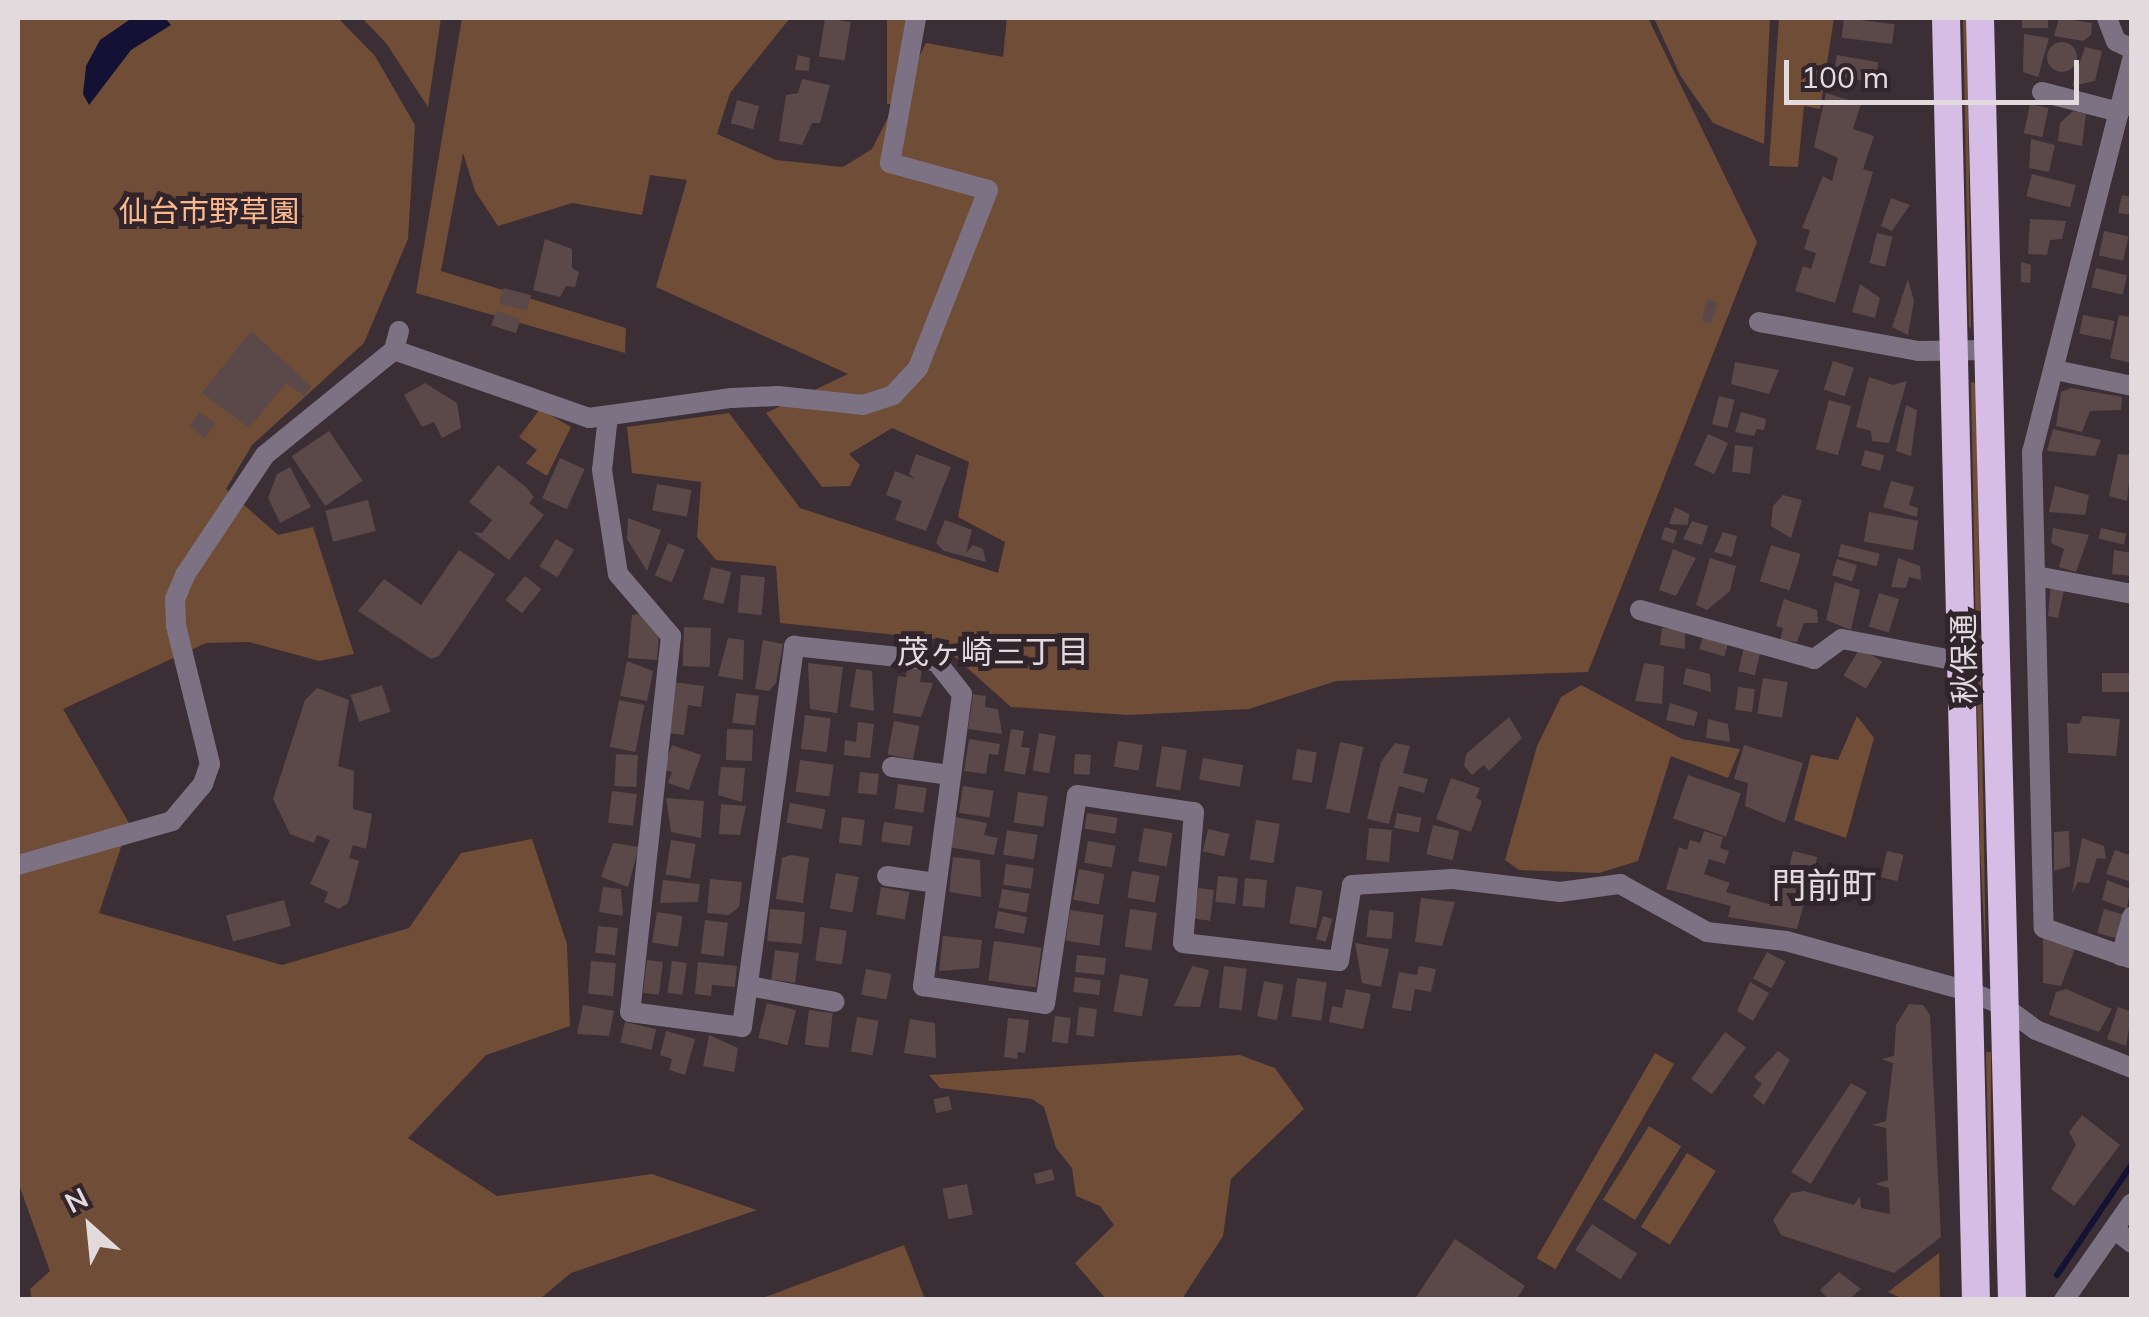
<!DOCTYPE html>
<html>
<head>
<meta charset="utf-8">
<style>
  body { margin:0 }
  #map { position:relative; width:2149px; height:1317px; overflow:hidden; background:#3b2e35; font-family:Mulish,"Noto Sans JP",sans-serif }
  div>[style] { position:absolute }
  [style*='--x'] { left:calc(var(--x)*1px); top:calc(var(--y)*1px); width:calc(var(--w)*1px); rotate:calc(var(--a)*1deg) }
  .green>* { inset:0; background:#704d37; transform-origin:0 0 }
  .water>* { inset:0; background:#131234 }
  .stream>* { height:6px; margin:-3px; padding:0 3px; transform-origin:3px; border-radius:3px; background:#131234 }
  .building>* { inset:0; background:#5a4948; transform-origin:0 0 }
  .round { border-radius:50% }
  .minor>* { height:20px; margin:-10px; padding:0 10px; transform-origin:10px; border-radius:10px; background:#7d7284 }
  .tertiary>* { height:20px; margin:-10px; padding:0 10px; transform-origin:10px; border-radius:10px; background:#7d7284 }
  .trunk>* { height:28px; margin:-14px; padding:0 14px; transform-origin:14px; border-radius:14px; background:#d6bde5 }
  span { translate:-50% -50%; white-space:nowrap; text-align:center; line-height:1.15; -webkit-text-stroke:10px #31242b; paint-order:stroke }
  .park-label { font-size:30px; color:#fbb88d }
  .street-label { font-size:30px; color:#e3dade }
  .neighbourhood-label { font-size:32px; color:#e3dade }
  .quarter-label { font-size:35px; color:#e3dade }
  .frame { position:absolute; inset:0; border:20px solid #e3dade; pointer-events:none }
  .north { position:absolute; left:40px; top:1177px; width:100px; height:100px; -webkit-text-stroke:8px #31242b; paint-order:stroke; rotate:333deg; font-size:28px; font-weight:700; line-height:40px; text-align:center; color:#e3dade }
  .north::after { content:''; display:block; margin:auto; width:35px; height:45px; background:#e3dade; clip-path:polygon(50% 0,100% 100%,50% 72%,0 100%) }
  .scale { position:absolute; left:1784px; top:60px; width:295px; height:45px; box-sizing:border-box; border:5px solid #e3dade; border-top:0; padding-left:12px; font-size:30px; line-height:35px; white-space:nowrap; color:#e3dade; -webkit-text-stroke:8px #31242b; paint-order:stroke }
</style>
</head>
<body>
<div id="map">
  <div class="green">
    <i style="clip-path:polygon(18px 18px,338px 18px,375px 56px,415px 125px,408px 239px,364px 343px,252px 445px,226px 489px,278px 535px,313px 527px,354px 654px,319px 661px,249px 642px,206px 643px,63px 709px,129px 823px,99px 913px,282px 965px,409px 928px,461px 853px,532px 839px,567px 944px,570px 1026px,486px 1055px,408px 1138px,497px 1196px,652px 1174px,757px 1210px,571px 1273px,540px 1299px,32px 1300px,30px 1289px,50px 1271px,18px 1182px)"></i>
    <i style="clip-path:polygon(362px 18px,441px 18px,428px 107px,386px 43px)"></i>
    <i style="clip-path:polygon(462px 18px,790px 18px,730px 93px,717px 134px,776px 160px,843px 167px,872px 149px,926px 43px,1003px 57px,1007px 18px,1648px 18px,1757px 242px,1588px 672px,1336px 681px,1249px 709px,1128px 715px,1011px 707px,935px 639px,780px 623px,776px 566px,716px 560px,697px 537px,701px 482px,632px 473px,627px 427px,729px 413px,800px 508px,998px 573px,1005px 542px,958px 517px,969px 462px,892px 428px,849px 454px,860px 465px,850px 486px,822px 487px,766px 413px,848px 374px,656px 287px,687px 180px,650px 175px,642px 215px,572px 203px,498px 226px,475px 191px,463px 153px,441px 271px,626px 328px,625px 353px,416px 293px)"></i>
    <i style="left:887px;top:18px;width:21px;height:86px"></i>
    <i style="clip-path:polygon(1654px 18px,1770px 18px,1764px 144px,1713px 123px,1680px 75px)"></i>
    <i style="clip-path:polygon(1779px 18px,1834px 18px,1820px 109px,1804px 106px,1798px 167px,1769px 166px)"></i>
    <i style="clip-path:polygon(1963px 18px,1967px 18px,1971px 329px,1969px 326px)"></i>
    <i style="clip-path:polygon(1971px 382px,1976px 383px,1986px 966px,1980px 848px)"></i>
    <i style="clip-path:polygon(540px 409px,571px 427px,547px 476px,526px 463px,537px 450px,519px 437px)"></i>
    <i style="clip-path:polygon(1581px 685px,1682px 739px,1740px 749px,1728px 778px,1671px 756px,1638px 861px,1599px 873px,1519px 870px,1505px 860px,1537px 746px,1561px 697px)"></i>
    <i style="clip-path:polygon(1857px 716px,1874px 738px,1846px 838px,1794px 820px,1811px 755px,1838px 760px)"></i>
    <i style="clip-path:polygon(1986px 1052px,1991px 1052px,1991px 1262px)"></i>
    <i style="left:1655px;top:1053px;width:22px;height:237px;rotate:30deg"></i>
    <i style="clip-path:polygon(1240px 1055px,1275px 1068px,1304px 1109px,1231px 1179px,1223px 1236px,1182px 1299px,1106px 1299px,1075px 1263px,1114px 1225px,1100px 1206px,1076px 1196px,1072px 1168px,1056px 1148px,1044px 1107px,1032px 1099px,940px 1088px,929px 1075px)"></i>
    <i style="left:1649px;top:1126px;width:38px;height:87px;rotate:32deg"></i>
    <i style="left:1687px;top:1153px;width:34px;height:87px;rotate:32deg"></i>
    <i style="clip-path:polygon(904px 1245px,925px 1299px,760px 1299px)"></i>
    <i style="clip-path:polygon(1939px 1253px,1940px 1299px,1903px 1299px,1888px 1292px)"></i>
  </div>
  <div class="water">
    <i style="clip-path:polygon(132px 18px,165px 18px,171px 25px,131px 50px,89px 105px,83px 94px,86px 66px,100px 40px)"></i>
  </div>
  <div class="stream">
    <i style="--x:2057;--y:1275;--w:134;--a:-56"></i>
  </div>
  <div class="building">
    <i style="left:825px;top:18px;width:26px;height:39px;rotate:9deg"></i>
    <i style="left:1844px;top:18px;width:51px;height:20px;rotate:7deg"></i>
    <i style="left:2022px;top:18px;width:26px;height:10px"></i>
    <i style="clip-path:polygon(2059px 18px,2092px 23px,2091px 35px,2083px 41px,2054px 36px)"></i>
    <i style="clip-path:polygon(2024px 34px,2049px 38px,2038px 77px,2023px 72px)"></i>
    <i class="round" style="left:2047px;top:42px;width:30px;height:30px"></i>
    <i style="clip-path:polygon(2085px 47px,2102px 51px,2095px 81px,2072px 86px)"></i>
    <i style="clip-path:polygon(798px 55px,810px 58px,809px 71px,795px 70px)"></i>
    <i style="left:1837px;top:55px;width:42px;height:21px;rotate:10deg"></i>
    <i style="clip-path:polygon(802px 79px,830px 85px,820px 123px,812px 123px,802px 145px,779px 141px,786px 95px,798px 93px)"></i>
    <i style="clip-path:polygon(1826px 93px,1861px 104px,1853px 129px,1874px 136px,1863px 169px,1873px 172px,1835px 303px,1795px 291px,1803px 266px,1811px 269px,1816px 253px,1804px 249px,1810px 230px,1802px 228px,1823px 176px,1832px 181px,1838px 158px,1814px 147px)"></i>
    <i style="left:737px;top:100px;width:23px;height:24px;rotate:15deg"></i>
    <i style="left:2030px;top:104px;width:19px;height:30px;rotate:12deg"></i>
    <i style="clip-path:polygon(2073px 111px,2086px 114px,2082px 146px,2058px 141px,2060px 123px)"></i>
    <i style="clip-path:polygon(2031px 139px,2055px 145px,2049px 172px,2029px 168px)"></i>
    <i style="left:2032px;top:174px;width:45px;height:23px;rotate:14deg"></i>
    <i style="clip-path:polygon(2122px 195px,2132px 197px,2132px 215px,2118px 213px)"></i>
    <i style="clip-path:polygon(1891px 198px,1910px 205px,1892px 231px,1881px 226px)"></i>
    <i style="clip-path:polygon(2030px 219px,2066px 221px,2062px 239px,2050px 240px,2047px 255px,2028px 254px)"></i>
    <i style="left:2104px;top:231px;width:25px;height:25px;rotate:12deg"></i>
    <i style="left:1877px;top:233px;width:16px;height:31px;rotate:14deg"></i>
    <i style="clip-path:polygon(545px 239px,572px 249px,572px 268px,579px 272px,575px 287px,566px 286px,560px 297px,533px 290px)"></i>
    <i style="clip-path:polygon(2021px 262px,2031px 265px,2030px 283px,2021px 282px)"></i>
    <i style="left:2096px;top:268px;width:32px;height:20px;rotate:13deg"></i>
    <i style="clip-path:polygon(1908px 279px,1914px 301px,1908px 335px,1892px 327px)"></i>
    <i style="clip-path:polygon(1860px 284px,1880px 298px,1875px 318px,1852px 312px)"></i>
    <i style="left:503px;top:288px;width:29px;height:16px;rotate:14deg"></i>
    <i style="clip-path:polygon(1707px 299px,1718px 302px,1711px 323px,1702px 321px)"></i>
    <i style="left:496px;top:311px;width:26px;height:15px;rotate:18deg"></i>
    <i style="left:2083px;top:315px;width:32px;height:19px;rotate:11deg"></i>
    <i style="clip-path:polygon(2119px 315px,2132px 317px,2131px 363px,2110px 358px)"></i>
    <i style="clip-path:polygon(251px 331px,311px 386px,304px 396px,286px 383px,249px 428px,202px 393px)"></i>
    <i style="left:1833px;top:361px;width:22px;height:30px;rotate:18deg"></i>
    <i style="clip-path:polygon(1735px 362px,1779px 370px,1769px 394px,1731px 384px)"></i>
    <i style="clip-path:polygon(1869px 377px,1893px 385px,1907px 381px,1889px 443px,1872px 441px,1871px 431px,1856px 427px)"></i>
    <i style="clip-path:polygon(425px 383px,457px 403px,461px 428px,442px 438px,434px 422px,422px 427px,404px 395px)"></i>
    <i style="clip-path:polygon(2071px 388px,2122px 397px,2121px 410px,2090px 411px,2082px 432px,2056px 426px,2061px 392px)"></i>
    <i style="left:1719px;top:396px;width:16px;height:29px;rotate:14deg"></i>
    <i style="left:1829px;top:400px;width:23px;height:51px;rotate:15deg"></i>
    <i style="clip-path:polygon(1906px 405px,1917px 410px,1911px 456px,1896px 451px)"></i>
    <i style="left:200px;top:412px;width:19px;height:18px;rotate:36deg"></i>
    <i style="clip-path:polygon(1741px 412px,1766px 419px,1764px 430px,1757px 429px,1754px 436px,1735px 432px)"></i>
    <i style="clip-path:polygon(2053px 429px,2101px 440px,2095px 456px,2047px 451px)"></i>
    <i style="left:329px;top:431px;width:60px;height:45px;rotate:56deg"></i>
    <i style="left:1708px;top:434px;width:22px;height:34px;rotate:24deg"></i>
    <i style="left:1735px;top:445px;width:18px;height:27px;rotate:6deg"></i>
    <i style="left:1865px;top:450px;width:20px;height:16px;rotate:15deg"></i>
    <i style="clip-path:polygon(916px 454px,951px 467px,926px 531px,895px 520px,902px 501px,886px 495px,895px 471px,915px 479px,909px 474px)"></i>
    <i style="clip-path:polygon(2118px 454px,2132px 455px,2127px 501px,2109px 496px)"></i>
    <i style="left:560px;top:458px;width:27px;height:44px;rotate:24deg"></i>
    <i style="clip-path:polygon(498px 465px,526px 487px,534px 497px,529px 503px,544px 515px,509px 560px,473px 532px,482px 533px,492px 520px,469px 502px)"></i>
    <i style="clip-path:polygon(290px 467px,311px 507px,280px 523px,268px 498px,277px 474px)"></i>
    <i style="clip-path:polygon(1891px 481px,1914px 487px,1909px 505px,1918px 508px,1917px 517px,1883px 507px)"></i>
    <i style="left:657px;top:484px;width:35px;height:27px;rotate:10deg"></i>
    <i style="clip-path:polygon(2055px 486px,2089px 495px,2085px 515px,2049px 512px)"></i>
    <i style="clip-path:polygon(1783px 495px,1802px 500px,1791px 538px,1771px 526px,1773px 506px)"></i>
    <i style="left:368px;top:500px;width:32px;height:44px;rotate:76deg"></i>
    <i style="clip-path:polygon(1675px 507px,1689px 514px,1688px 525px,1669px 524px)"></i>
    <i style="left:1869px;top:512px;width:50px;height:30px;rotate:10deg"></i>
    <i style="clip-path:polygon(628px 518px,661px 530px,647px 571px,627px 539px)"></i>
    <i style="clip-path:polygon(945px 520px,972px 530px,966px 553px,973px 545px,983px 549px,986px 562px,944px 551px,936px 543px)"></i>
    <i style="clip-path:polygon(1692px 521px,1708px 526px,1702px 545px,1683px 539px)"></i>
    <i style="left:1665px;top:527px;width:13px;height:13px;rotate:18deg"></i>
    <i style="clip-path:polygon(2053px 528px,2089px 535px,2076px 572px,2059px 567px,2064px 549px,2051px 543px)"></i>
    <i style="left:2101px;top:528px;width:26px;height:11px;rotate:13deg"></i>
    <i style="clip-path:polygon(1723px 532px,1737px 536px,1732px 557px,1714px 552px)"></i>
    <i style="left:556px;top:539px;width:21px;height:32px;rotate:31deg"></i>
    <i style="left:668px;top:543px;width:18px;height:35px;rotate:22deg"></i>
    <i style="left:1841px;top:544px;width:40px;height:13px;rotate:14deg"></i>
    <i style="left:1771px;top:545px;width:31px;height:38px;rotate:17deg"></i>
    <i style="clip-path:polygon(1673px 549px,1696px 558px,1676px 596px,1659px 590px)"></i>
    <i style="clip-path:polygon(459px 550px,495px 574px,439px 656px,431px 659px,358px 611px,384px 579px,421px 605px)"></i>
    <i style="clip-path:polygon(2114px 550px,2132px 553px,2132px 576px,2112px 574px)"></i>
    <i style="clip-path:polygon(1710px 558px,1736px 566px,1730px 591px,1707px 610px,1696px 605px)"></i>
    <i style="clip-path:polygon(1898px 558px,1920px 566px,1921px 580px,1909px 577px,1906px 588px,1891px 587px)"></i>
    <i style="left:1837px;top:559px;width:21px;height:17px;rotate:17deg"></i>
    <i style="left:711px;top:567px;width:21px;height:33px;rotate:14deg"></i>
    <i style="left:741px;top:575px;width:24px;height:38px;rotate:5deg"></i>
    <i style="left:525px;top:576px;width:21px;height:31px;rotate:39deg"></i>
    <i style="clip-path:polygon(1835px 582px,1860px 590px,1851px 630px,1826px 620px)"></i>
    <i style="clip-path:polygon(2051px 582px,2065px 585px,2058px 618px,2048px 616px)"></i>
    <i style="left:1879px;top:593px;width:21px;height:35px;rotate:17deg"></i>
    <i style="clip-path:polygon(1784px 599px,1817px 610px,1818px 623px,1804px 623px,1797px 642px,1780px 640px,1783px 628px,1776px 626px)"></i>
    <i style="clip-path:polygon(639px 614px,659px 631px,657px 660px,628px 658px,632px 615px)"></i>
    <i style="left:684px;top:627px;width:27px;height:39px;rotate:2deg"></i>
    <i style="clip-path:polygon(1662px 628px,1685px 630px,1685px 649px,1660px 645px)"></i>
    <i style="left:1704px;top:633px;width:26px;height:17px;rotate:16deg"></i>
    <i style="clip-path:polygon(728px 638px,744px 640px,743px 680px,718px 676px)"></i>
    <i style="clip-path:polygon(763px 640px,783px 644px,776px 683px,769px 691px,755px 689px)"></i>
    <i style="left:1744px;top:647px;width:17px;height:25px;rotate:13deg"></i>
    <i style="left:1860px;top:648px;width:26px;height:32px;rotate:31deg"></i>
    <i style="clip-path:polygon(627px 661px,653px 671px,647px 701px,620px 696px)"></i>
    <i style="clip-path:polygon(808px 663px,843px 667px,837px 713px,810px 709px)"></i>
    <i style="clip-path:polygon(1644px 663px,1664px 666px,1662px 704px,1635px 701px)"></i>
    <i style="clip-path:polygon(907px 668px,922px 669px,920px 682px,933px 683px,921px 717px,893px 713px,898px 676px,906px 677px)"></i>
    <i style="clip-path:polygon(1686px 668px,1710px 674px,1711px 692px,1683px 684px)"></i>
    <i style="clip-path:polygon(856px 669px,872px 671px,874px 711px,850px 707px)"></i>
    <i style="left:2102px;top:673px;width:27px;height:19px"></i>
    <i style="left:1763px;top:678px;width:25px;height:36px;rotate:9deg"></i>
    <i style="clip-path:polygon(673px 682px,704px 686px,701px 707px,688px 705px,684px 735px,667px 733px)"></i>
    <i style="left:382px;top:685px;width:28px;height:33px;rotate:72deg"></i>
    <i style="left:1738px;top:687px;width:17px;height:23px;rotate:7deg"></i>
    <i style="clip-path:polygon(317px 688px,349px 700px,338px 766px,354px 771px,353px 809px,372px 814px,366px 849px,353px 845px,349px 858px,359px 861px,348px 903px,339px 909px,324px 902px,328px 892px,310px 884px,330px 840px,317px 835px,314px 843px,290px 834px,273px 799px,305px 700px)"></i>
    <i style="left:736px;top:693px;width:23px;height:30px;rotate:7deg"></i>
    <i style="clip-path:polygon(973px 694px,986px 696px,985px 707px,998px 709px,1002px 734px,968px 729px)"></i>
    <i style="left:619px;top:700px;width:26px;height:48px;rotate:11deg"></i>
    <i style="clip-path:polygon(1670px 703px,1698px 712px,1694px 726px,1666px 720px)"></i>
    <i style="left:805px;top:715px;width:26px;height:34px;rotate:7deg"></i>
    <i style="clip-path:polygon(2083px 716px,2120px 719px,2116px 756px,2068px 753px,2067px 723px,2079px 724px)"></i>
    <i style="clip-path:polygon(1509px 717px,1522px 738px,1489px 771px,1484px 765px,1472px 775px,1464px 766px,1466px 754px)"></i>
    <i style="clip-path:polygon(1708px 719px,1728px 724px,1730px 742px,1706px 738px)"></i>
    <i style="left:894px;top:721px;width:26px;height:34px;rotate:11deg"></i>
    <i style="clip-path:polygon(858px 722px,874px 724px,870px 758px,844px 755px,845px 740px,856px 742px)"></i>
    <i style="left:727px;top:729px;width:26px;height:31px;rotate:2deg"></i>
    <i style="clip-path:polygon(1011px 729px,1024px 731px,1021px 747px,1030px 748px,1025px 775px,1004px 771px)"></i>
    <i style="left:1039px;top:733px;width:17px;height:38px;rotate:10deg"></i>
    <i style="clip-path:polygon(969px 739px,1000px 744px,998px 755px,989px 754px,986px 774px,964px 771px)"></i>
    <i style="left:1118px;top:741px;width:25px;height:26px;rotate:9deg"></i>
    <i style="left:1340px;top:742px;width:24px;height:68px;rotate:12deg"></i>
    <i style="clip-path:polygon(1395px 743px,1410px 746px,1403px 773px,1428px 779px,1424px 793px,1399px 786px,1389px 824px,1367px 819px,1381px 762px)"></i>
    <i style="clip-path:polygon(672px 745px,701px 755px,689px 790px,668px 783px,672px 772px,663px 770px)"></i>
    <i style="clip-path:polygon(1744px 745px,1803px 763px,1785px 823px,1745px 806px,1748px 783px,1734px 779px)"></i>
    <i style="left:1162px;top:746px;width:25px;height:41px;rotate:9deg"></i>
    <i style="left:1297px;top:749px;width:20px;height:31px;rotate:9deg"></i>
    <i style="left:616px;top:754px;width:22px;height:32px;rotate:3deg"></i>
    <i style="left:1075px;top:754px;width:16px;height:20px;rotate:4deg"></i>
    <i style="left:1203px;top:758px;width:41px;height:22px;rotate:10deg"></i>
    <i style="left:800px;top:760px;width:34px;height:32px;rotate:8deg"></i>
    <i style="clip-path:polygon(721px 767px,745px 768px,742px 802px,718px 795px)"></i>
    <i style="left:860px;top:772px;width:19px;height:21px;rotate:6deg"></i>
    <i style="left:1688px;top:775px;width:56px;height:46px;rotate:19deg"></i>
    <i style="clip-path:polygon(1451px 778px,1480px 788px,1476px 798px,1482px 801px,1471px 832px,1436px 819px)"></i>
    <i style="left:898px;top:784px;width:29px;height:25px;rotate:8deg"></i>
    <i style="left:963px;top:786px;width:31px;height:27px;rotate:9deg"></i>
    <i style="left:612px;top:791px;width:25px;height:32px;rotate:7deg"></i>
    <i style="left:1018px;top:792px;width:30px;height:31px;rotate:8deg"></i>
    <i style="clip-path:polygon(666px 798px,704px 801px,701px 838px,671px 832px)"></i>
    <i style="left:790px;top:803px;width:36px;height:20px;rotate:10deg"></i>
    <i style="clip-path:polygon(721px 804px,746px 806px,740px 835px,719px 834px)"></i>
    <i style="left:1087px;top:813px;width:31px;height:16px;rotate:9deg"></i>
    <i style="left:1397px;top:813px;width:25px;height:15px;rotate:11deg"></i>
    <i style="left:842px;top:817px;width:23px;height:26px;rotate:7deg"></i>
    <i style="clip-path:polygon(955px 817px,987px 823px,984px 835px,998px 838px,994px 855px,949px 847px)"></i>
    <i style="left:1256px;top:820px;width:24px;height:40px;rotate:9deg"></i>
    <i style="left:884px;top:822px;width:29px;height:20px;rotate:8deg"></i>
    <i style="left:1433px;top:825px;width:27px;height:30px;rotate:13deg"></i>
    <i style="left:1144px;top:828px;width:29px;height:34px;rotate:10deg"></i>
    <i style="left:1369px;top:828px;width:23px;height:32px;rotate:5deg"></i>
    <i style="left:1208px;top:829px;width:22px;height:23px;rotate:13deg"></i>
    <i style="left:1007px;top:830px;width:31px;height:25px;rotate:9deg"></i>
    <i style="clip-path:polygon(1704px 831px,1723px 837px,1720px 848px,1729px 851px,1725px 864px,1709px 859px,1704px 874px,1730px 883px,1726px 892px,1772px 905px,1778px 881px,1808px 889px,1797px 929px,1728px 917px,1731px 906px,1666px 889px,1679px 847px,1687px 850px,1690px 840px,1700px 843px)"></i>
    <i style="clip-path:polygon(2069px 831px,2070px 866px,2054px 871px,2054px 832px)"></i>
    <i style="clip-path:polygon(2082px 838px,2104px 846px,2106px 859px,2097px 858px,2089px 883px,2078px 882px,2072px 893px)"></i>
    <i style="left:671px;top:840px;width:25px;height:35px;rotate:9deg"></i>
    <i style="left:1088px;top:841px;width:28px;height:22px;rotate:10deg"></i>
    <i style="clip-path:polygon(613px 843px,639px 847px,628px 887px,601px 877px)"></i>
    <i style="clip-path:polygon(2115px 850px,2132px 856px,2132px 882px,2106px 874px)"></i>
    <i style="left:1793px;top:851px;width:25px;height:16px;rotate:14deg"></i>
    <i style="left:1887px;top:851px;width:17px;height:27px;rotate:13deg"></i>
    <i style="clip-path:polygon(791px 855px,809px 858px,803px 903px,776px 899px,782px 858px)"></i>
    <i style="clip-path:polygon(953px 857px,980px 860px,981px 897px,949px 892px)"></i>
    <i style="left:1006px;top:864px;width:28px;height:21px;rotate:8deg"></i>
    <i style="left:1079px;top:869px;width:26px;height:31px;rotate:11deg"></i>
    <i style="left:1132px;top:871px;width:28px;height:27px;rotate:10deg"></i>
    <i style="left:836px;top:873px;width:23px;height:36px;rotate:10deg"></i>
    <i style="left:1218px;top:876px;width:20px;height:26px;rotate:6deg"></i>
    <i style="left:1245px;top:878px;width:22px;height:28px;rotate:5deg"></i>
    <i style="clip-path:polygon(710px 879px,742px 882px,739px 907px,729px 915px,707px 913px)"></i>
    <i style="clip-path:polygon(663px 880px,700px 884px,698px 902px,660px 903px)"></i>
    <i style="clip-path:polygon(2107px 880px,2130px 889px,2127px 909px,2102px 900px)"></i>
    <i style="left:1296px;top:886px;width:27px;height:38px;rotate:10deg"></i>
    <i style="clip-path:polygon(603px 887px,621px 889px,623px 916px,599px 912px)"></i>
    <i style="left:881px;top:887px;width:29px;height:28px;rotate:10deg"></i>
    <i style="left:1198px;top:888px;width:16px;height:31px;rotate:7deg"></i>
    <i style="left:1002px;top:889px;width:28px;height:19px;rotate:10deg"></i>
    <i style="clip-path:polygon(1421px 898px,1455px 902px,1442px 946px,1415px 942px)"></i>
    <i style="left:284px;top:900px;width:27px;height:60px;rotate:75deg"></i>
    <i style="left:770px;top:909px;width:35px;height:32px;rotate:5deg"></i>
    <i style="left:1130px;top:909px;width:27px;height:38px;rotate:8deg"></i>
    <i style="left:2104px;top:909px;width:22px;height:25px;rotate:16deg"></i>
    <i style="left:1070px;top:910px;width:34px;height:31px;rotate:8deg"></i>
    <i style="left:1369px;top:910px;width:25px;height:27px;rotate:5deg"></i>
    <i style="left:998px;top:911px;width:30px;height:17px;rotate:12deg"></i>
    <i style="left:657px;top:912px;width:26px;height:31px;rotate:9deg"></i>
    <i style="left:1323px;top:916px;width:10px;height:24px;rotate:17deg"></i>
    <i style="left:705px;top:920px;width:23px;height:34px;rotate:7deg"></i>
    <i style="left:598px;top:926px;width:20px;height:27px;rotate:6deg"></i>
    <i style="left:820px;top:927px;width:27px;height:34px;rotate:8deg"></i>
    <i style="clip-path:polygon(2043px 932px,2076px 946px,2061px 986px,2043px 983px)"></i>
    <i style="clip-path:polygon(943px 936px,982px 940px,979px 968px,939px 971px)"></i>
    <i style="left:994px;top:941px;width:48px;height:40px;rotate:8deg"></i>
    <i style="clip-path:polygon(1355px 943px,1389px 949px,1381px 987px,1362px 983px)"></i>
    <i style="left:775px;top:950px;width:24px;height:30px;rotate:7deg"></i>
    <i style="left:1767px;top:952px;width:21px;height:30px;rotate:28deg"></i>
    <i style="left:1077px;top:955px;width:29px;height:17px;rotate:6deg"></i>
    <i style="left:647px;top:960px;width:16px;height:33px;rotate:7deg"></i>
    <i style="left:591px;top:961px;width:25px;height:33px;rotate:5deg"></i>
    <i style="left:672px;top:961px;width:15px;height:32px;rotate:8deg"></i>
    <i style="clip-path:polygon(698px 962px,737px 966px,735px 987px,712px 985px,711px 996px,695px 994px)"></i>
    <i style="clip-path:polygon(1192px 966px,1209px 970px,1200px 1007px,1174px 1006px)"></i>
    <i style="left:1224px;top:966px;width:23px;height:42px;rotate:7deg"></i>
    <i style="clip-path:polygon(1419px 966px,1436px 969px,1431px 992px,1415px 989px,1411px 1011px,1392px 1008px,1399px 972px,1417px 975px)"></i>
    <i style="left:866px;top:969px;width:26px;height:26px;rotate:11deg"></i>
    <i style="left:1120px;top:974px;width:29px;height:38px;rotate:10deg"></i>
    <i style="left:1075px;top:977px;width:26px;height:15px;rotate:7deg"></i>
    <i style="left:1297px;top:978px;width:30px;height:39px;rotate:8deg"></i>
    <i style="left:1264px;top:981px;width:20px;height:36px;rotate:11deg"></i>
    <i style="clip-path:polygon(1750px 982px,1769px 993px,1753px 1021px,1737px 1011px)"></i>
    <i style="clip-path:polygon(1346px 989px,1371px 994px,1363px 1029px,1329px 1022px,1332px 1006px,1342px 1008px)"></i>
    <i style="clip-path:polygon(2066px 989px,2112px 1009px,2099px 1032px,2049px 1015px,2056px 992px)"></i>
    <i style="left:767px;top:1003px;width:30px;height:36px;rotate:14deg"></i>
    <i style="clip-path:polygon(1909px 1004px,1923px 1005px,1930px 1015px,1941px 1237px,1894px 1273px,1781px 1235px,1773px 1220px,1791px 1193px,1804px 1191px,1854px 1205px,1860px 1196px,1861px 1208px,1890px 1214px,1889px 1188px,1875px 1184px,1888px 1180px,1886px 1128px,1872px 1125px,1886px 1121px,1893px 1063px,1881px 1059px,1894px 1056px,1896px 1025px)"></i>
    <i style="clip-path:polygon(583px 1005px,614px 1011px,609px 1036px,577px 1034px)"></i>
    <i style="left:1079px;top:1007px;width:18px;height:28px;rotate:6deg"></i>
    <i style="clip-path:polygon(2118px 1007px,2132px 1012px,2126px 1046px,2107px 1039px)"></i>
    <i style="left:809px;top:1010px;width:24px;height:35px;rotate:7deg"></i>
    <i style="left:1055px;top:1016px;width:16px;height:26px;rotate:7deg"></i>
    <i style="left:857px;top:1017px;width:22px;height:35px;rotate:10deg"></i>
    <i style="clip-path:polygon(1008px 1018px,1029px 1020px,1025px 1053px,1018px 1052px,1017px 1059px,1004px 1057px)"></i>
    <i style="clip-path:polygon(910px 1019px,935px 1023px,936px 1058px,904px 1053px)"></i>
    <i style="left:625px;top:1022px;width:32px;height:21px;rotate:13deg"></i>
    <i style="clip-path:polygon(666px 1031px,695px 1039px,685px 1075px,669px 1070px,672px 1059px,660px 1055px)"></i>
    <i style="left:1725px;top:1032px;width:26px;height:58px;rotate:36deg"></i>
    <i style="clip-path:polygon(709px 1035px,738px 1048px,734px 1072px,703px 1066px)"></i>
    <i style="clip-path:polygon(1778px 1051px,1790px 1060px,1764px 1105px,1753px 1096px,1762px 1084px,1754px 1077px)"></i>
    <i style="clip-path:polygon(1851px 1083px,1867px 1092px,1811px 1184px,1791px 1172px)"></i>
    <i style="left:949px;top:1096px;width:14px;height:16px;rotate:78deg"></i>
    <i style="clip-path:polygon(2082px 1115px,2120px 1145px,2074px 1206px,2051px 1189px,2076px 1145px,2069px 1132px)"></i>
    <i style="left:1052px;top:1169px;width:11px;height:19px;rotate:75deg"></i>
    <i style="left:967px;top:1184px;width:31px;height:25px;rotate:79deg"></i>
    <i style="left:1592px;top:1224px;width:54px;height:31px;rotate:33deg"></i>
    <i style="clip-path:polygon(1455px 1239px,1525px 1286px,1516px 1300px,1414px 1300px)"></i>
    <i style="clip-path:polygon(1839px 1272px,1861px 1289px,1848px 1300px,1829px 1300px,1820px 1290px)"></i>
  </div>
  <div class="minor">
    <i style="--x:2107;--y:18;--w:25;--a:69"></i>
    <i style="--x:2116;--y:41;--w:18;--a:27"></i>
    <i style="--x:2132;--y:60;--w:405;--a:104.3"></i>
    <i style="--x:2032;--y:452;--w:476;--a:88.6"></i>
    <i style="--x:2044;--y:928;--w:93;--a:19.4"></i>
    <i style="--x:2042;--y:92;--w:80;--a:14.6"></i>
    <i style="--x:1759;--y:322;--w:162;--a:10.3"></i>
    <i style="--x:1918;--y:351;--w:70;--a:-0.8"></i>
    <i style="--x:399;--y:331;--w:20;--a:105"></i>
    <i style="--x:394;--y:350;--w:207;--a:19.2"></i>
    <i style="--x:589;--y:418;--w:144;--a:-8"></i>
    <i style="--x:732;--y:398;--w:46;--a:-2.5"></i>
    <i style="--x:778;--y:396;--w:85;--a:6"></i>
    <i style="--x:863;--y:405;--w:32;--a:-18"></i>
    <i style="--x:893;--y:395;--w:37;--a:-47"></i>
    <i style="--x:918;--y:368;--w:191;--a:-68.5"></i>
    <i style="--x:988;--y:190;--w:102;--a:-164.6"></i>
    <i style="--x:890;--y:163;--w:147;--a:-79.8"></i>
    <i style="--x:2055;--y:370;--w:79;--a:11.7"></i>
    <i style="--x:608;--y:416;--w:54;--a:96.3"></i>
    <i style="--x:602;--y:470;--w:105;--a:81.3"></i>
    <i style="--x:618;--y:574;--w:82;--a:49.5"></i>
    <i style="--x:671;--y:636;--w:378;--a:96.2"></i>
    <i style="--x:630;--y:1012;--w:113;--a:7.6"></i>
    <i style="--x:742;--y:1027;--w:385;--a:-82.2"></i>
    <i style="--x:794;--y:646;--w:143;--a:6"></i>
    <i style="--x:936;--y:661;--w:42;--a:51.8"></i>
    <i style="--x:962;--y:694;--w:295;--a:97.6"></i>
    <i style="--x:923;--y:986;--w:123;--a:8.4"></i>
    <i style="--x:1045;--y:1004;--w:211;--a:-81.3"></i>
    <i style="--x:1077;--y:795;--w:118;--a:8.3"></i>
    <i style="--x:1194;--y:812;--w:131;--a:94.8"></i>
    <i style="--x:1183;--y:943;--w:157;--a:6.6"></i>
    <i style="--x:1339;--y:961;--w:77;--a:-80.3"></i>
    <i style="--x:1352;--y:885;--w:101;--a:-3.4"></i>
    <i style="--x:1453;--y:879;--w:108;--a:6.9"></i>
    <i style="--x:1560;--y:892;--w:61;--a:-7.6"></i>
    <i style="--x:1620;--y:884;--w:99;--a:28.9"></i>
    <i style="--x:1707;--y:932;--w:80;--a:6.5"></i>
    <i style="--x:1786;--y:941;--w:189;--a:15.4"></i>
    <i style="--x:1968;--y:991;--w:37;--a:22"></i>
    <i style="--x:2002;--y:1005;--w:42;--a:36.3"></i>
    <i style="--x:2036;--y:1030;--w:103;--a:21.6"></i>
    <i style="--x:2036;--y:576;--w:98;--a:10.6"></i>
    <i style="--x:1640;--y:610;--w:181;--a:15.7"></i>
    <i style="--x:1814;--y:659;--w:34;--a:-36"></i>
    <i style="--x:1842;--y:639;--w:123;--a:10.8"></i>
    <i style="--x:892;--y:767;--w:59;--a:7.9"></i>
    <i style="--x:887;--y:876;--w:49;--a:8.1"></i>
    <i style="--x:2121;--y:956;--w:41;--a:-74.2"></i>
    <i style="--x:749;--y:986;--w:87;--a:10.5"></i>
    <i style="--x:2114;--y:1229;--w:23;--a:38"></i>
  </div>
  <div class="tertiary">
    <i style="--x:18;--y:865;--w:160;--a:-15.9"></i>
    <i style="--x:172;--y:821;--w:48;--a:-50"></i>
    <i style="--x:203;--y:784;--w:21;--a:-71"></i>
    <i style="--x:210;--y:764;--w:142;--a:-103.8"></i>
    <i style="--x:176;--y:626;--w:27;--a:-92"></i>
    <i style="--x:175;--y:599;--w:26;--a:-67"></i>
    <i style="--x:185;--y:575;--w:144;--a:-56.3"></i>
    <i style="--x:265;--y:455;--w:166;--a:-39.1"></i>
    <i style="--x:2064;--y:1300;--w:118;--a:-55"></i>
  </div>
  <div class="trunk">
    <i style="--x:1946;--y:18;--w:1282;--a:88.66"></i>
    <i style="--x:1980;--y:18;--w:1282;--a:88.57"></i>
  </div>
  <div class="park-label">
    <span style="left:209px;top:211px">仙台市野草園</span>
  </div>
  <div class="street-label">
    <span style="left:1964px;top:659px;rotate:-91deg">秋保通</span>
  </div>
  <div class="neighbourhood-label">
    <span style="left:993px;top:651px">茂ヶ崎三丁目</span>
  </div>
  <div class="quarter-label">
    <span style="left:1824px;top:885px">門前町</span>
  </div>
  <div class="frame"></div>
  <div class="north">N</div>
  <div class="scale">100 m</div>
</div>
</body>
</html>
